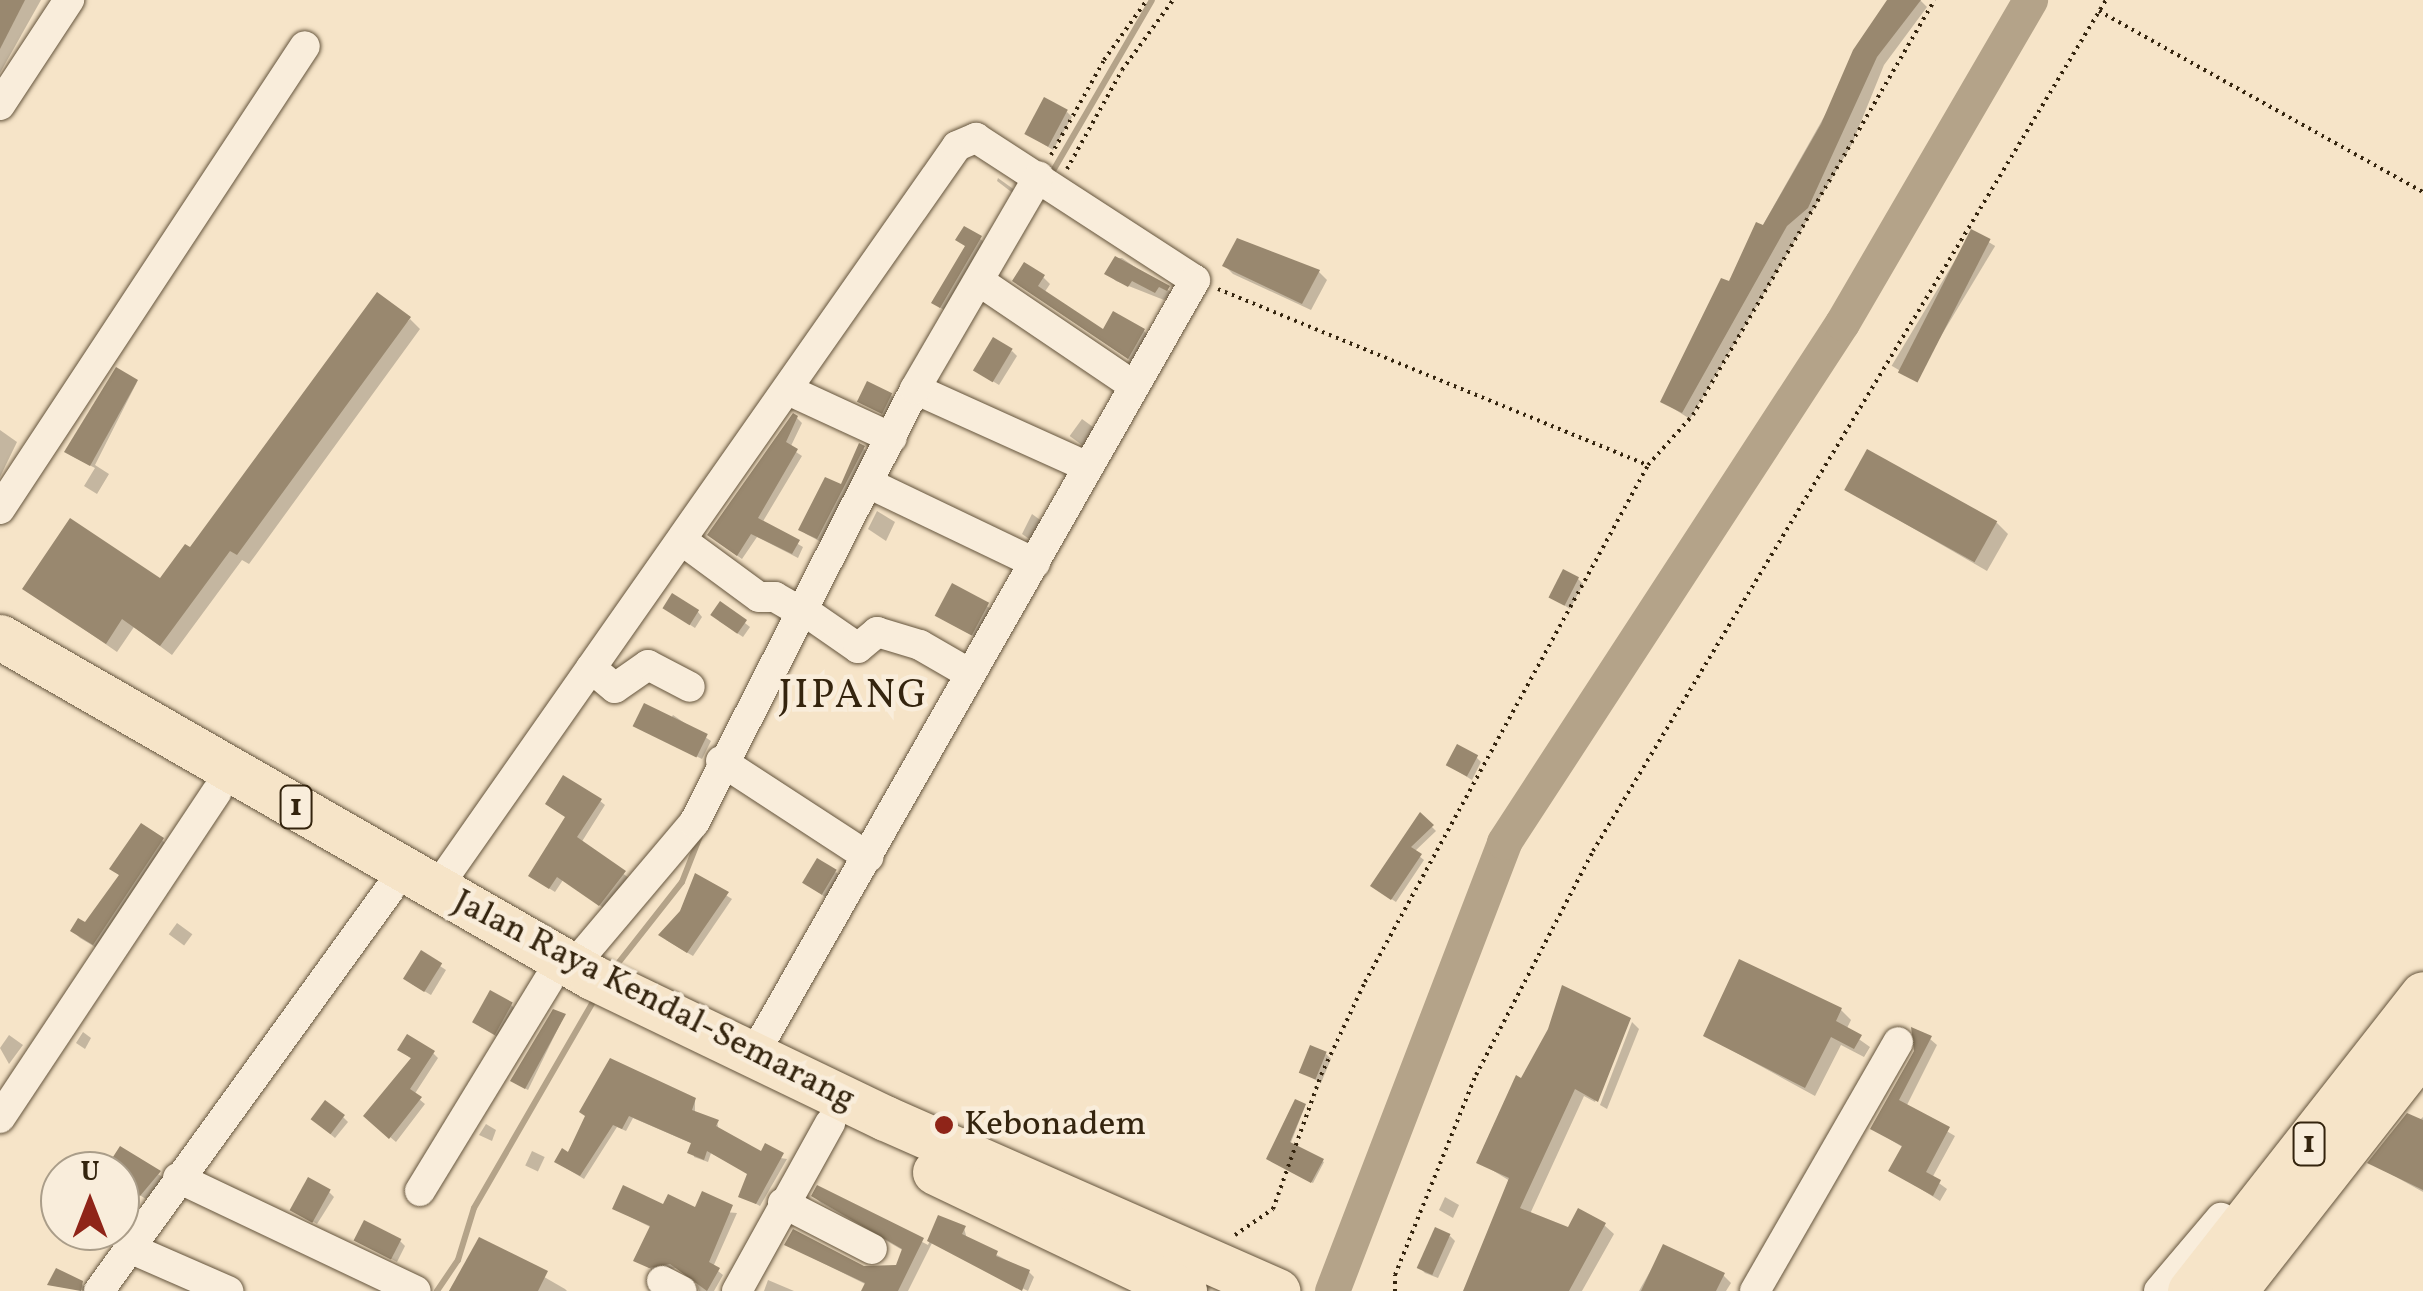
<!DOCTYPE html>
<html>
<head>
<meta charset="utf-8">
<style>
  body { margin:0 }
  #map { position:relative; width:2423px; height:1291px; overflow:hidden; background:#f6e4c8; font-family:Vollkorn,serif }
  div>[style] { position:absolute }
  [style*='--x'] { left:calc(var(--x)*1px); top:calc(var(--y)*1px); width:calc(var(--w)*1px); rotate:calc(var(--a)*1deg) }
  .shadow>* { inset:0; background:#0003; transform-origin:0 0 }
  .stream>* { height:6px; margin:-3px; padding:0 3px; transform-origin:3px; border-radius:3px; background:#b4a389 }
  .river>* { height:35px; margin:-17.5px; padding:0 17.5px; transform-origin:17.5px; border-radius:17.5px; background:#b4a389 }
  .building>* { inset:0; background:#99886f; transform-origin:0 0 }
  .path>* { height:4px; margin-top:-2px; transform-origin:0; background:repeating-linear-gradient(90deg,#34240e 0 2.5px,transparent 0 7.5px) }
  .roads { filter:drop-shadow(0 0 2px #64543c) drop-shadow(0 0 2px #64543c) }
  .minor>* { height:30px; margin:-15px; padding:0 15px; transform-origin:15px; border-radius:15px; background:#f9eddb }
  .highway>* { height:45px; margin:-22.5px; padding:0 22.5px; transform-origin:22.5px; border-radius:22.5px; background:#f6e4c8 }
  .dots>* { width:28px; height:28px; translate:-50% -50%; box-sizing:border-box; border:5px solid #f9eddb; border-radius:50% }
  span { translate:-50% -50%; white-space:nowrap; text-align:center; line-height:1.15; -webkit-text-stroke:9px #f9eddb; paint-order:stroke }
  .shield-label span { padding:2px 8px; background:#f9eddb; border:2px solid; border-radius:8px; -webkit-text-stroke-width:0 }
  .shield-label { font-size:32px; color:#34240e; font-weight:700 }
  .street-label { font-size:35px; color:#34240e }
  .poi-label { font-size:35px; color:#34240e }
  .left { translate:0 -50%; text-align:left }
  .quarter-label { font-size:40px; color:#34240e; letter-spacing:2.5px }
  .north { position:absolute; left:40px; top:1151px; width:100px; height:100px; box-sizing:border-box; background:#f9eddb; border:2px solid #aa9d89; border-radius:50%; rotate:0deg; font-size:28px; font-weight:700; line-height:40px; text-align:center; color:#34240e }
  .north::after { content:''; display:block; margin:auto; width:35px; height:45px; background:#8f2418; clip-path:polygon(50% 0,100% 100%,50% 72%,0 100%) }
</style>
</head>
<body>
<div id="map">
  <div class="shadow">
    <i style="clip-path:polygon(0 0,41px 0,0 73px)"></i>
    <i style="clip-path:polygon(1890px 0,1920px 0,1927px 7px,1884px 65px,1852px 144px,1690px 419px,1663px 402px)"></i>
    <i style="clip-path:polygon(1067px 112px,1072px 117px,1053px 150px,1027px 134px)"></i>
    <i style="clip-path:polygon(998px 178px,1016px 191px,1014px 194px,997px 181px)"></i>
    <i style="clip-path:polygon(965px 229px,986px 243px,946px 311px,939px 307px,967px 247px,958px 240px)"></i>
    <i style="left:1972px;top:232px;width:27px;height:156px;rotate:31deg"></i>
    <i style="clip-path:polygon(1238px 241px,1319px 272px,1327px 280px,1311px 310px,1233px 274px,1225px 266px)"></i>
    <i style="clip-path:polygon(1116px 258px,1122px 258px,1174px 294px,1164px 300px,1116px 281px,1107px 273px)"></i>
    <i style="clip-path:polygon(1043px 277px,1050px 284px,1044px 293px,1104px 333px,1114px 315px,1144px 331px,1151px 338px,1136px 364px,1022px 287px)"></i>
    <i style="clip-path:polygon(410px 319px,420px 329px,249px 564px,242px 560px,172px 655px,134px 627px,117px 652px,26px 589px,161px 581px)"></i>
    <i style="clip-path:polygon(1012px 351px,1017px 356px,999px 385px,981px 374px)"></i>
    <i style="clip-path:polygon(137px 382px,95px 465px,109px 474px,97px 494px,84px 486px,95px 468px,70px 455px)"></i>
    <i style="clip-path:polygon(891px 395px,896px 400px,887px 416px,861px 401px)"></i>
    <i style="clip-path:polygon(797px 418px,802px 423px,790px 448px,802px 456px,762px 523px,803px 547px,798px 558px,757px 537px,742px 559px,715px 540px)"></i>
    <i style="left:1082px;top:419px;width:17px;height:21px;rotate:36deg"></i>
    <i style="clip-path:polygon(0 430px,17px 442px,0 477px)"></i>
    <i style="clip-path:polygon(863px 448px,868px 453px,823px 543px,806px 534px,801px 529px,842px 487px)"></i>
    <i style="clip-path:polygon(1847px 490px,1997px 523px,2008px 534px,1987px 571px)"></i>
    <i style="clip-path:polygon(877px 511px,895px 522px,886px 541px,868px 529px)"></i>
    <i style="clip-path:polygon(1032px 514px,1043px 522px,1032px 541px,1022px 534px)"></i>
    <i style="clip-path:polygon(1578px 579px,1583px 584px,1570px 609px,1552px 597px)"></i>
    <i style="clip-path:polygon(953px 586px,993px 610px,977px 638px,942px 619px)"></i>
    <i style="clip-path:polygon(721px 604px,750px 627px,743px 637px,719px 621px)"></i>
    <i style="clip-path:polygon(670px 612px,698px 612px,702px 617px,695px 628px)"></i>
    <i style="clip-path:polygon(673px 715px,711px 741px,702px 759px,633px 725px,669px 721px)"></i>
    <i style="clip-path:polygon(1476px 757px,1481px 762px,1472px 780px,1448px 765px)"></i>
    <i style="clip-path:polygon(600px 801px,605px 805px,581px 843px,629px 878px,605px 909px,563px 880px,555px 892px,536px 880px)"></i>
    <i style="clip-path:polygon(1420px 815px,1436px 831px,1414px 852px,1424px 860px,1396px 902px,1378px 890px)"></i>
    <i style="clip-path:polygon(162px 840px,169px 847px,100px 950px,80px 938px,73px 931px,86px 925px,121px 877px,113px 869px)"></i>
    <i style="clip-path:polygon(836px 872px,841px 877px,828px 899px,811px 887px)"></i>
    <i style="clip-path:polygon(697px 877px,732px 899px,693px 956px,666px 940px)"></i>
    <i style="left:177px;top:923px;width:19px;height:14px;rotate:36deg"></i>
    <i style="clip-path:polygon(422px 954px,446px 970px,431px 995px,412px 984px)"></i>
    <i style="clip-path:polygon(511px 1005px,516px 1010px,499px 1038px,479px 1026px)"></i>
    <i style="clip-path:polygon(1841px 1010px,1851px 1020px,1846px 1030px,1870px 1047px,1864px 1057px,1841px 1045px,1815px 1096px,1706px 1036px)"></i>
    <i style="clip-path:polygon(564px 1016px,528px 1090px,515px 1083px)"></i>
    <i style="clip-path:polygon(1628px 1020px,1595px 1102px,1584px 1096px,1530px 1214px,1569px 1230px,1604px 1225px,1614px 1234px,1582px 1291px,1466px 1291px,1510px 1181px,1479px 1162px,1522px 1081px)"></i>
    <i style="clip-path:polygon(1632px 1022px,1639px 1029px,1607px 1109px,1600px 1105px)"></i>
    <i style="clip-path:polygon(83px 1032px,91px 1038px,85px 1049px,76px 1043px)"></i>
    <i style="clip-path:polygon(9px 1035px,23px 1045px,9px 1064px,0 1048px)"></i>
    <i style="clip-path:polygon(1930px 1039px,1937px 1045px,1906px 1107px,1955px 1136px,1932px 1178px,1947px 1189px,1940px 1201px,1892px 1171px,1904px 1148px,1873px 1129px)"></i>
    <i style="clip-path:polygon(433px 1053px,438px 1058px,414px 1095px,425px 1104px,396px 1142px,371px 1121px,413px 1060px,405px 1054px)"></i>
    <i style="clip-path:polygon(1326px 1054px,1331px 1059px,1321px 1083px,1302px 1072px)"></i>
    <i style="clip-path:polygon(695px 1100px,695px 1114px,717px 1122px,719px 1131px,762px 1155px,787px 1159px,760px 1206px,741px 1196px,749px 1174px,711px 1153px,708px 1162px,694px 1157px,693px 1144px,633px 1118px,626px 1131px,617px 1127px,584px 1179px,561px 1165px,587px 1117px)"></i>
    <i style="clip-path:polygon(1305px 1106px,1290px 1145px,1324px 1162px,1313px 1183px,1270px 1160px)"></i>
    <i style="clip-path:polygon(343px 1117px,348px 1122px,335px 1138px,317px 1123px)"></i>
    <i style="clip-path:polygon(2423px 1117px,2423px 1192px,2371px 1163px)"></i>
    <i style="clip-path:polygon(486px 1124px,496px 1130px,492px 1141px,479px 1135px)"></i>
    <i style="clip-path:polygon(121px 1150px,164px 1178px,146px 1199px,120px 1183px,120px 1171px,107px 1171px)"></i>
    <i style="left:532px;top:1151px;width:14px;height:16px;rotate:25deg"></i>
    <i style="clip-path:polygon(818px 1188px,928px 1245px,939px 1218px,964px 1228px,967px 1239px,1029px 1272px,1034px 1277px,1028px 1291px,932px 1243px,908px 1291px,865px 1291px,867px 1285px,787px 1245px,864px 1268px,897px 1268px,904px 1251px,821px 1203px,814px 1196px)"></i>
    <i style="clip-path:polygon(329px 1192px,334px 1197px,317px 1224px,293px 1210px)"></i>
    <i style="clip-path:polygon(1445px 1197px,1459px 1205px,1453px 1218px,1439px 1210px)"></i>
    <i style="clip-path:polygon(664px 1207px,737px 1213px,713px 1267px,723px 1275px,714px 1291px,699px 1291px,694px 1276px,676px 1268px,656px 1272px,636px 1260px,652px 1228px,615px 1209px)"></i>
    <i style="clip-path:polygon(1450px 1236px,1455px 1241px,1438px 1278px,1425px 1273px,1420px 1268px)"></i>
    <i style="clip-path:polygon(355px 1240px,400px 1241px,405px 1246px,397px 1262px)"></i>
    <i style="clip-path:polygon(480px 1240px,565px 1289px,567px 1291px,449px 1291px)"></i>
    <i style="clip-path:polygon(1664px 1247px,1723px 1275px,1731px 1283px,1726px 1291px,1639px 1291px)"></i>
    <i style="clip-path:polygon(768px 1280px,794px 1291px,764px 1291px)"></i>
    <i style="clip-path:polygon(82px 1284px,87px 1291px,50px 1285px)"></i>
  </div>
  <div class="stream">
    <i style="--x:1050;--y:176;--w:203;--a:-59.9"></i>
    <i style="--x:612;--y:971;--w:113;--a:-51.8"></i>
    <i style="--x:682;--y:882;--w:49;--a:-68.6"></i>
    <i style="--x:437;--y:1291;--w:37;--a:-56"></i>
    <i style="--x:458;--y:1260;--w:54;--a:-72.9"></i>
    <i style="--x:474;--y:1208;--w:242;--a:-60"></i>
  </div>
  <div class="river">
    <i style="--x:1332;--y:1291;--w:481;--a:-69"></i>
    <i style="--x:1504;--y:842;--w:619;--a:-56.93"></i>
    <i style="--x:1842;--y:323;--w:374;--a:-59.8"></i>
  </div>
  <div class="building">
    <i style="clip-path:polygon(0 0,25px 0,0 49px)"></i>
    <i style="clip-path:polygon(1887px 0,1921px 0,1877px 57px,1808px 208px,1787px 226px,1682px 413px,1660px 402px,1721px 278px,1729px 281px,1756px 222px,1763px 225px,1821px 124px,1853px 50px)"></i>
    <i style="left:1044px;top:97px;width:27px;height:42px;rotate:28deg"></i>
    <i style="clip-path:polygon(964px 226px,982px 236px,940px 308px,931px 303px,965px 246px,955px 240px)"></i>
    <i style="left:1971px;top:229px;width:22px;height:161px;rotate:27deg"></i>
    <i style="clip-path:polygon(1237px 238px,1320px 270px,1302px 304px,1222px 266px)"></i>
    <i style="clip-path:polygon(1115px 256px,1170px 286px,1167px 291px,1159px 287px,1155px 293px,1132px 281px,1128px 287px,1104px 274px)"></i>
    <i style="clip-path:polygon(1024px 262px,1045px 275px,1038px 286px,1103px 329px,1113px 311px,1145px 329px,1128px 359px,1012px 281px)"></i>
    <i style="clip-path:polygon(377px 292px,411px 317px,237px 555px,230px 551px,160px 646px,122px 619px,106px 644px,22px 589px,70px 518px,160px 578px,185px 544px,190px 547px)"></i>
    <i style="left:993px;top:337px;width:23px;height:39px;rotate:31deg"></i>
    <i style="clip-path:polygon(116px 367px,138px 380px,90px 466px,64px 452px)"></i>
    <i style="left:867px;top:381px;width:28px;height:23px;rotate:26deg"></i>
    <i style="clip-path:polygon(793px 413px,798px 416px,786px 442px,798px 449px,758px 518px,800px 540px,792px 554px,751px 534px,737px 556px,707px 535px)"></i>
    <i style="clip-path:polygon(859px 443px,865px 446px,817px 539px,798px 530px,825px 477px,841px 484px)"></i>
    <i style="left:1867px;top:449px;width:149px;height:47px;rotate:29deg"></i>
    <i style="left:1563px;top:569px;width:18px;height:32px;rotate:27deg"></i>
    <i style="left:952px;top:583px;width:42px;height:37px;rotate:28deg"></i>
    <i style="left:672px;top:593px;width:32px;height:18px;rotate:32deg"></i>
    <i style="left:720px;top:601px;width:33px;height:17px;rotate:35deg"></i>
    <i style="left:644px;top:703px;width:71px;height:26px;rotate:26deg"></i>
    <i style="left:1457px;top:744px;width:24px;height:24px;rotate:28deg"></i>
    <i style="clip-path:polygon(563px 775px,602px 799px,577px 837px,626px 871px,599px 906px,557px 877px,549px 889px,528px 876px,565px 817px,545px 804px)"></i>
    <i style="clip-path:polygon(1420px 812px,1434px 825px,1411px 847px,1422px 854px,1391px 900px,1370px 886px)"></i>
    <i style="clip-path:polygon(141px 823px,164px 838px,93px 945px,70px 931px,78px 918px,85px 922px,119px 875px,109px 869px)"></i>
    <i style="left:817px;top:858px;width:23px;height:29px;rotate:31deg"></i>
    <i style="clip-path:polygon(695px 873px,729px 892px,687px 953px,658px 935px,680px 911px)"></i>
    <i style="left:421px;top:950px;width:25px;height:34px;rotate:32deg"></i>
    <i style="clip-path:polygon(1739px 959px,1842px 1008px,1836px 1021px,1862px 1035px,1854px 1049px,1831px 1037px,1805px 1088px,1703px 1036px)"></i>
    <i style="clip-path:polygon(1562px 985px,1631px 1018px,1598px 1102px,1575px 1089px,1520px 1208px,1568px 1227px,1578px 1208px,1606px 1223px,1569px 1291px,1463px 1291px,1509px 1178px,1476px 1163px,1516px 1075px,1521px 1078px,1548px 1029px)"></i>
    <i style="left:490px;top:990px;width:26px;height:37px;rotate:29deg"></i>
    <i style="clip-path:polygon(553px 1009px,566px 1014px,525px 1089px,510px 1081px)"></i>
    <i style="clip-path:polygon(1911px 1027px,1932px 1036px,1899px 1100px,1950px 1127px,1926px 1172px,1941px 1180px,1933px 1196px,1888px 1171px,1902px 1146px,1870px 1129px,1914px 1051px)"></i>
    <i style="clip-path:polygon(407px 1034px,435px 1051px,410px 1089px,422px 1097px,389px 1139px,363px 1116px,411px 1058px,397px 1050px)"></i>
    <i style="left:1310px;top:1045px;width:18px;height:30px;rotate:22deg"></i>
    <i style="clip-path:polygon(610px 1058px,696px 1098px,692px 1110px,719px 1120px,716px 1126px,761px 1151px,765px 1143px,784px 1153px,756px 1204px,738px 1197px,747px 1174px,707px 1151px,704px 1160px,687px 1153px,691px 1143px,629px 1116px,622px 1129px,613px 1125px,580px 1176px,554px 1162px,562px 1148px,568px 1152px,585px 1116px,579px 1112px)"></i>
    <i style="clip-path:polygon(1295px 1099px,1306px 1104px,1290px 1142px,1324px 1159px,1311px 1183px,1266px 1159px)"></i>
    <i style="left:325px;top:1100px;width:25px;height:24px;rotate:37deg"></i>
    <i style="clip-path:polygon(2407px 1113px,2423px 1120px,2423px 1190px,2367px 1163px)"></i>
    <i style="clip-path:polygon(120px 1146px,161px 1171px,140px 1196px,120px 1183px,120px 1171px,104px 1171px)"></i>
    <i style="left:308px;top:1177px;width:26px;height:38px;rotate:29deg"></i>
    <i style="clip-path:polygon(623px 1185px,663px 1204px,668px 1194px,695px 1207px,702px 1191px,733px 1205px,709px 1262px,720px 1268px,707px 1291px,670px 1264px,649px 1268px,633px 1261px,650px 1226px,612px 1209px)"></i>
    <i style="clip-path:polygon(817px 1185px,924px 1238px,898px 1291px,861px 1291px,865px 1283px,784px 1245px,793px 1229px,864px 1266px,896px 1265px,902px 1249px,811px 1196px)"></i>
    <i style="clip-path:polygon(938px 1215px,966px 1226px,962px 1234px,998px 1251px,996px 1256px,1030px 1270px,1022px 1291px,927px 1241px)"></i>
    <i style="left:364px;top:1220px;width:42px;height:23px;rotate:27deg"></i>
    <i style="left:1435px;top:1227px;width:17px;height:45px;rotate:24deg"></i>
    <i style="clip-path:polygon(479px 1237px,548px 1271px,538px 1291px,449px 1291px)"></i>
    <i style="clip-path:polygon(1663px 1244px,1725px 1273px,1716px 1291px,1641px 1291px)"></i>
    <i style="clip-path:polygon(56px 1268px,83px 1281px,81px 1291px,47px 1285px)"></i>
  </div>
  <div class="path">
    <i style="--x:2099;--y:11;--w:371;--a:29.2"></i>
    <i style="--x:1051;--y:155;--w:109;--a:-60.8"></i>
    <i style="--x:1104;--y:60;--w:74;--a:-54.4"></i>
    <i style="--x:1067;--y:169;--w:113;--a:-60.9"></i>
    <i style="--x:1122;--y:70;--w:87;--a:-53.9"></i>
    <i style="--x:1218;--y:289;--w:465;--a:22.3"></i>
    <i style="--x:1235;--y:1235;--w:46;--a:-34.4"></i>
    <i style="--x:1273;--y:1209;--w:142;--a:-70.3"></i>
    <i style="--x:1321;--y:1075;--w:103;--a:-64.7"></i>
    <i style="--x:1365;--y:982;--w:589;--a:-61.3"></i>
    <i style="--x:1648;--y:465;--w:67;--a:-48"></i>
    <i style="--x:1693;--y:415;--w:480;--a:-59.8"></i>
    <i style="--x:1395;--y:1291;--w:16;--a:-90"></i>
    <i style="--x:1395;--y:1275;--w:216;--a:-68"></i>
    <i style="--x:1476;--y:1075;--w:253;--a:-62.4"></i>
    <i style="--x:1593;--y:851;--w:994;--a:-58.92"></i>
  </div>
  <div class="roads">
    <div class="minor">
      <i style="--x:0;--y:105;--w:126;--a:-56.7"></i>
      <i style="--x:979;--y:281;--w:184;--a:34.1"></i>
      <i style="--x:915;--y:389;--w:190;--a:24.3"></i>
      <i style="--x:790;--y:391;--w:112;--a:24.7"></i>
      <i style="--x:870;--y:484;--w:183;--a:25.6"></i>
      <i style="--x:0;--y:509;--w:554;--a:-56.63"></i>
      <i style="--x:684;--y:542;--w:93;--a:36.3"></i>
      <i style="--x:759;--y:597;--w:16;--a:0"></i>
      <i style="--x:775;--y:597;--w:34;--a:30"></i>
      <i style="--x:806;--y:612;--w:63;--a:34.7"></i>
      <i style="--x:858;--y:648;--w:25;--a:-40"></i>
      <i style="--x:877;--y:632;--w:45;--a:16.8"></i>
      <i style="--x:920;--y:645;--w:58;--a:30.1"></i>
      <i style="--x:591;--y:668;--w:31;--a:40"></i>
      <i style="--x:615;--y:688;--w:40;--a:-34.9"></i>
      <i style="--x:648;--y:665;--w:47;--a:27.6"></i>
      <i style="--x:721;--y:761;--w:176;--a:33.1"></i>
      <i style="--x:436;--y:889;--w:907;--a:-54.96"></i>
      <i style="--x:957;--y:146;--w:21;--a:-23"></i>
      <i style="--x:976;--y:138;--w:261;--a:33"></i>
      <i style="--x:1195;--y:280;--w:893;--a:119.67"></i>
      <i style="--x:573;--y:966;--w:187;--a:-49.8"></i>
      <i style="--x:694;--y:823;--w:487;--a:-63"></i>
      <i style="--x:915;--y:389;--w:246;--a:-59.8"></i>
      <i style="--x:0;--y:1118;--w:392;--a:-56.4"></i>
      <i style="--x:178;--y:1178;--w:263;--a:25.4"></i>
      <i style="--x:420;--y:1191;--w:247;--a:-58.6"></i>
      <i style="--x:783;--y:1203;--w:100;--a:27.3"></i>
      <i style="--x:134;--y:1250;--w:103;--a:23.6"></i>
      <i style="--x:662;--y:1281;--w:22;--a:27"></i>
      <i style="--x:99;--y:1291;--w:495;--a:-54.1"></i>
      <i style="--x:737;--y:1291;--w:192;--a:-61"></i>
      <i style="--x:1755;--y:1291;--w:287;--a:-60.1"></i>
      <i style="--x:2159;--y:1291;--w:96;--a:-49.7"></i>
    </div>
    <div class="highway">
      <i style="--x:0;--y:637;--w:683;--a:29.87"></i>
      <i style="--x:592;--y:977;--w:325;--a:25.7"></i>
      <i style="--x:885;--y:1118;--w:429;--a:23.8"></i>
      <i style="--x:935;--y:1172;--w:276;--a:25.5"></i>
      <i style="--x:2190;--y:1291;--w:377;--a:-51.9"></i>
      <i style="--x:2234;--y:1291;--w:306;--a:-51.9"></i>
    </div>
  </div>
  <div class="dots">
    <i style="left:944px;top:1125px;background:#8f2418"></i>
  </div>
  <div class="shield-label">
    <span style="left:296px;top:807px">1</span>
    <span style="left:2309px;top:1144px">1</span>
  </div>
  <div class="street-label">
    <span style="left:654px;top:1001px;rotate:27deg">Jalan Raya Kendal-Semarang</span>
  </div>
  <div class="poi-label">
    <span class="left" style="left:964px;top:1125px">Kebonadem</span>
  </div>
  <div class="quarter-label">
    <span style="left:854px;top:697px">JIPANG</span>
  </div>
  <div class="north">U</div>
</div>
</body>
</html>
